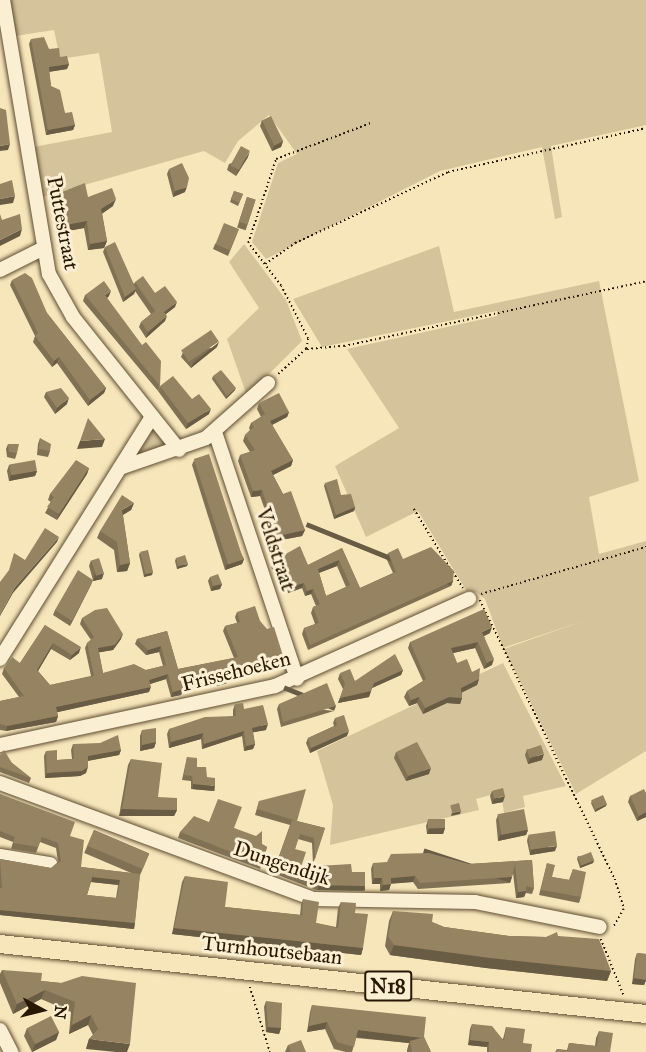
<!DOCTYPE html>
<html>
<head>
<meta charset="utf-8">
<style>
  body { margin:0 }
  #map { position:relative; width:646px; height:1052px; overflow:hidden; background:#f8e6bb; font-family:"IM FELL Great Primer",serif }
  div>[style] { position:absolute }
  [style*='--x'] { left:calc(var(--x)*1px); top:calc(var(--y)*1px); width:calc(var(--w)*1px); rotate:calc(var(--a)*1deg) }
  .green>* { inset:0; background:#d5c39b }
  .path>* { height:1.5px; margin-top:-0.75px; transform-origin:0; background:repeating-linear-gradient(90deg,#291801 0 1.5px,transparent 0 4.5px) }
  .roads { filter:drop-shadow(0 0 2px #5d4c30) drop-shadow(0 0 2px #5d4c30) }
  .minor>* { height:14px; margin:-7px; padding:0 7px; transform-origin:7px; border-radius:7px; background:#faefd3 }
  .major>* { height:18px; margin:-9px; padding:0 9px; transform-origin:9px; border-radius:9px; background:#f8e6bb }
  .wall>* { inset:0; background:#807154; transform-origin:0 0 }
  .shaded-wall>* { inset:0; background:#685c45; transform-origin:0 0 }
  .building>* { inset:0; background:#958362; transform-origin:0 0 }
  span { translate:-50% -50%; white-space:nowrap; text-align:center; line-height:1.15; -webkit-text-stroke:6px #faefd3; paint-order:stroke }
  .shield-label span { padding:2px 4px; background:#faefd3; border:2px solid; border-radius:4px; -webkit-text-stroke-width:0 }
  .shield-label { font-size:20px; color:#291801; font-weight:700 }
  .street-label { font-size:21px; color:#291801 }
  .north { position:absolute; left:12px; top:980px; width:60px; height:60px; -webkit-text-stroke:4px #faefd3; paint-order:stroke; rotate:97deg; font-size:16px; font-weight:700; line-height:24px; text-align:center; color:#291801 }
  .north::after { content:''; display:block; margin:auto; width:21px; height:27px; background:#291801; clip-path:polygon(50% 0,100% 100%,50% 72%,0 100%) }
</style>
</head>
<body>
<div id="map">
  <div class="green">
    <i style="clip-path:polygon(9px 0,646px 0,646px 125px,551px 146px,562px 217px,555px 219px,542px 147px,440px 171px,266px 259px,252px 242px,278px 163px,297px 154px,269px 115px,238px 141px,225px 163px,204px 151px,42px 197px,34px 147px,112px 132px,99px 53px,60px 59px,54px 30px,15px 36px)"></i>
    <i style="clip-path:polygon(244px 244px,286px 300px,302px 341px,247px 396px,227px 339px,259px 308px,229px 262px)"></i>
    <i style="clip-path:polygon(439px 246px,454px 312px,599px 281px,639px 481px,589px 497px,599px 554px,646px 541px,646px 751px,576px 794px,504px 649px,586px 620px,503px 648px,485px 599px,476px 592px,469px 595px,418px 511px,366px 537px,335px 466px,399px 428px,347px 349px,497px 316px,497px 311px,322px 347px,293px 299px)"></i>
    <i style="clip-path:polygon(152px 429px,169px 445px,137px 455px,136px 452px)"></i>
    <i style="clip-path:polygon(503px 663px,566px 786px,523px 796px,525px 807px,504px 813px,501px 792px,476px 799px,479px 810px,330px 845px,333px 805px,317px 751px)"></i>
  </div>
  <div class="path">
    <i style="--x:265;--y:264;--w:37;--a:-35"></i>
    <i style="--x:295;--y:243;--w:169;--a:-24.9"></i>
    <i style="--x:448;--y:172;--w:203;--a:-12.5"></i>
    <i style="--x:307;--y:349;--w:37;--a:-5"></i>
    <i style="--x:344;--y:346;--w:309;--a:-12.1"></i>
    <i style="--x:278;--y:374;--w:38;--a:-42"></i>
    <i style="--x:306;--y:349;--w:10;--a:-79"></i>
    <i style="--x:308;--y:339;--w:59;--a:-117"></i>
    <i style="--x:281;--y:286;--w:54;--a:-127.5"></i>
    <i style="--x:248;--y:243;--w:89;--a:-71.6"></i>
    <i style="--x:276;--y:159;--w:102;--a:-20.8"></i>
    <i style="--x:414;--y:509;--w:69;--a:58.6"></i>
    <i style="--x:453;--y:572;--w:19;--a:58"></i>
    <i style="--x:481;--y:594;--w:172;--a:-15.9"></i>
    <i style="--x:480;--y:600;--w:310;--a:64.2"></i>
    <i style="--x:615;--y:879;--w:31;--a:73"></i>
    <i style="--x:624;--y:909;--w:22;--a:120"></i>
    <i style="--x:601;--y:939;--w:61;--a:68"></i>
    <i style="--x:250;--y:987;--w:68;--a:72.9"></i>
  </div>
  <div class="roads">
    <div class="minor">
      <i style="--x:3;--y:0;--w:278;--a:80.5"></i>
      <i style="--x:49;--y:274;--w:49;--a:60.8"></i>
      <i style="--x:73;--y:317;--w:170;--a:51.4"></i>
      <i style="--x:0;--y:270;--w:49;--a:-26.6"></i>
      <i style="--x:215;--y:432;--w:260;--a:71.6"></i>
      <i style="--x:120;--y:468;--w:91;--a:-19.2"></i>
      <i style="--x:206;--y:438;--w:83;--a:-41.6"></i>
      <i style="--x:0;--y:659;--w:286;--a:-57.9"></i>
      <i style="--x:0;--y:745;--w:281;--a:-12.1"></i>
      <i style="--x:275;--y:686;--w:213;--a:-24.2"></i>
      <i style="--x:0;--y:783;--w:335;--a:20.3"></i>
      <i style="--x:314;--y:899;--w:161;--a:1.1"></i>
      <i style="--x:475;--y:902;--w:127;--a:11.3"></i>
      <i style="--x:0;--y:856;--w:51;--a:9.1"></i>
      <i style="--x:0;--y:1030;--w:25;--a:63"></i>
    </div>
    <div class="major">
      <i style="--x:0;--y:944;--w:650;--a:6.18"></i>
    </div>
  </div>
  <div class="wall">
    <i style="clip-path:polygon(31px 39px,49px 49px,69px 64px,67px 69px,49px 72px,51px 86px,65px 113px,75px 125px,73px 130px,46px 135px,29px 44px)"></i>
    <i style="clip-path:polygon(262px 120px,283px 141px,281px 147px,272px 151px,260px 126px)"></i>
    <i style="clip-path:polygon(248px 157px,236px 176px,227px 170px,229px 164px)"></i>
    <i style="clip-path:polygon(169px 169px,185px 192px,173px 197px,167px 174px)"></i>
    <i style="clip-path:polygon(234px 191px,243px 194px,238px 206px,230px 202px)"></i>
    <i style="clip-path:polygon(59px 193px,88px 197px,113px 206px,102px 213px,107px 241px,104px 248px,88px 250px,84px 228px,62px 232px,56px 200px)"></i>
    <i style="left:247px;top:197px;width:9px;height:32px;rotate:18deg"></i>
    <i style="clip-path:polygon(239px 229px,228px 256px,213px 249px,215px 244px)"></i>
    <i style="clip-path:polygon(105px 247px,134px 284px,135px 282px,155px 293px,175px 307px,166px 314px,165px 321px,146px 338px,139px 327px,141px 322px,151px 314px,135px 291px,134px 294px,123px 302px,103px 252px)"></i>
    <i style="clip-path:polygon(12px 280px,47px 313px,106px 388px,104px 393px,88px 406px,57px 363px,52px 367px,33px 342px,35px 336px,10px 285px)"></i>
    <i style="clip-path:polygon(85px 295px,109px 296px,107px 298px,160px 386px,158px 391px,83px 301px)"></i>
    <i style="clip-path:polygon(217px 347px,191px 368px,181px 357px,183px 352px)"></i>
    <i style="clip-path:polygon(213px 376px,235px 390px,226px 399px,212px 379px)"></i>
    <i style="clip-path:polygon(160px 386px,209px 414px,186px 429px,158px 391px)"></i>
    <i style="clip-path:polygon(46px 392px,67px 404px,55px 414px,44px 397px)"></i>
    <i style="clip-path:polygon(259px 403px,289px 412px,287px 417px,272px 425px,293px 460px,291px 466px,273px 475px,283px 494px,305px 530px,302px 536px,276px 541px,260px 496px,251px 497px,238px 461px,240px 455px,250px 452px,243px 441px,245px 435px,250px 430px,249px 428px,251px 423px,261px 417px,257px 409px)"></i>
    <i style="clip-path:polygon(40px 438px,50px 451px,48px 457px,37px 455px,38px 444px)"></i>
    <i style="clip-path:polygon(8px 444px,17px 453px,15px 459px,7px 457px,6px 449px)"></i>
    <i style="clip-path:polygon(194px 460px,244px 559px,242px 564px,225px 570px,192px 465px)"></i>
    <i style="clip-path:polygon(9px 465px,37px 471px,35px 476px,9px 481px,7px 471px)"></i>
    <i style="clip-path:polygon(89px 468px,87px 474px,57px 520px,45px 513px,51px 502px,48px 500px,50px 494px)"></i>
    <i style="clip-path:polygon(325px 483px,355px 507px,354px 511px,334px 519px,324px 486px)"></i>
    <i style="clip-path:polygon(134px 503px,131px 510px,123px 515px,130px 563px,127px 571px,117px 572px,114px 550px,97px 538px,100px 531px)"></i>
    <i style="clip-path:polygon(evenodd,342px 548px,360px 588px,393px 573px,386px 558px,388px 553px,453px 581px,451px 586px,308px 650px,302px 634px,304px 628px,315px 624px,311px 613px,313px 607px,316px 606px,311px 594px,305px 596px,302px 588px,288px 593px,282px 575px,276px 578px,271px 567px,273px 561px,308px 565px,342px 548px,337px 566px,346px 587px,326px 596px,319px 573px,337px 566px)"></i>
    <i style="clip-path:polygon(140px 552px,152px 575px,144px 577px,139px 555px)"></i>
    <i style="clip-path:polygon(176px 558px,187px 566px,177px 569px,175px 561px)"></i>
    <i style="clip-path:polygon(91px 560px,102px 579px,93px 581px,93px 580px,70px 626px,53px 615px,55px 610px,93px 580px,89px 566px)"></i>
    <i style="clip-path:polygon(210px 577px,222px 584px,220px 589px,211px 591px,208px 581px)"></i>
    <i style="clip-path:polygon(237px 612px,260px 621px,284px 659px,282px 664px,221px 685px,183px 689px,181px 695px,171px 697px,166px 679px,150px 684px,149px 692px,57px 712px,58px 716px,56px 722px,6px 731px,0 730px,0 701px,19px 697px,2px 674px,4px 668px,20px 663px,45px 625px,79px 653px,70px 660px,51px 649px,38px 671px,50px 685px,91px 676px,85px 648px,87px 643px,91px 640px,80px 624px,82px 618px,121px 639px,113px 650px,99px 652px,103px 673px,146px 670px,163px 666px,159px 652px,146px 655px,135px 644px,137px 639px,167px 631px,178px 669px,234px 658px,223px 631px,225px 626px,237px 623px,235px 617px)"></i>
    <i style="clip-path:polygon(490px 633px,484px 636px,492px 665px,484px 669px,475px 648px,453px 653px,457px 663px,472px 672px,479px 679px,477px 685px,462px 692px,462px 698px,460px 704px,447px 703px,423px 714px,417px 703px,409px 706px,404px 697px,407px 691px,423px 681px,408px 648px,410px 642px)"></i>
    <i style="clip-path:polygon(403px 670px,401px 675px,372px 688px,369px 697px,338px 703px,343px 689px,338px 679px,340px 673px,355px 681px)"></i>
    <i style="clip-path:polygon(235px 704px,244px 709px,266px 730px,253px 732px,255px 744px,253px 749px,244px 751px,242px 736px,202px 749px,201px 739px,169px 748px,167px 734px,169px 729px,233px 716px,233px 710px)"></i>
    <i style="clip-path:polygon(279px 704px,334px 711px,281px 727px,277px 709px)"></i>
    <i style="clip-path:polygon(335px 718px,347px 736px,310px 753px,306px 743px,308px 738px,334px 726px,333px 723px)"></i>
    <i style="clip-path:polygon(142px 730px,156px 742px,154px 748px,140px 751px,140px 736px)"></i>
    <i style="clip-path:polygon(73px 744px,121px 750px,119px 755px,88px 761px,86px 773px,80px 776px,45px 778px,44px 756px,46px 751px,57px 760px,72px 759px,71px 750px)"></i>
    <i style="clip-path:polygon(527px 749px,542px 760px,528px 764px,525px 755px)"></i>
    <i style="clip-path:polygon(396px 752px,429px 774px,406px 781px,394px 758px)"></i>
    <i style="clip-path:polygon(0 755px,12px 763px,31px 778px,29px 783px,0 772px)"></i>
    <i style="clip-path:polygon(187px 757px,207px 777px,213px 791px,191px 789px,191px 781px,182px 780px)"></i>
    <i style="clip-path:polygon(131px 759px,158px 797px,177px 810px,174px 816px,119px 816px,128px 765px)"></i>
    <i style="clip-path:polygon(492px 791px,503px 802px,492px 804px,490px 796px)"></i>
    <i style="clip-path:polygon(646px 793px,646px 817px,637px 821px,628px 802px,630px 796px)"></i>
    <i style="clip-path:polygon(evenodd,0 794px,70px 836px,81px 867px,140px 874px,134px 929px,0 915px,0 859px,51px 868px,58px 862px,56px 848px,40px 842px,36px 853px,11px 849px,13px 842px,0 837px,0 794px,91px 882px,118px 885px,116px 898px,87px 895px,91px 882px)"></i>
    <i style="clip-path:polygon(259px 801px,297px 821px,325px 828px,313px 864px,312px 843px,298px 839px,295px 849px,301px 867px,352px 872px,363px 891px,316px 890px,273px 873px,290px 825px,255px 815px)"></i>
    <i style="clip-path:polygon(592px 801px,606px 806px,595px 812px,591px 803px)"></i>
    <i style="clip-path:polygon(498px 815px,528px 830px,526px 835px,498px 841px,496px 820px)"></i>
    <i style="clip-path:polygon(428px 820px,445px 828px,443px 834px,427px 834px,426px 826px)"></i>
    <i style="clip-path:polygon(209px 822px,234px 828px,267px 847px,260px 869px,178px 838px,180px 832px)"></i>
    <i style="left:94px;top:830px;width:60px;height:25px;rotate:23deg"></i>
    <i style="clip-path:polygon(528px 836px,555px 851px,530px 855px,527px 841px)"></i>
    <i style="clip-path:polygon(578px 856px,594px 860px,593px 863px,580px 868px,577px 859px)"></i>
    <i style="clip-path:polygon(532px 860px,534px 888px,532px 894px,526px 893px,524px 897px,516px 898px,513px 873px,510px 883px,418px 889px,413px 882px,391px 883px,389px 890px,380px 891px,380px 884px,372px 884px,371px 869px,373px 863px,469px 864px)"></i>
    <i style="clip-path:polygon(547px 863px,552px 877px,569px 880px,573px 869px,581px 897px,579px 903px,539px 895px)"></i>
    <i style="clip-path:polygon(185px 876px,225px 907px,300px 915px,301px 905px,303px 899px,316px 923px,336px 927px,338px 908px,341px 902px,355px 913px,363px 948px,361px 955px,172px 934px,182px 882px)"></i>
    <i style="clip-path:polygon(393px 911px,432px 922px,444px 927px,509px 936px,546px 937px,558px 936px,611px 971px,607px 981px,486px 968px,390px 955px,385px 946px,389px 921px)"></i>
    <i style="clip-path:polygon(637px 953px,646px 954px,646px 981px,644px 985px,632px 984px,635px 959px)"></i>
    <i style="clip-path:polygon(2px 970px,41px 981px,61px 983px,136px 983px,86px 1049px,89px 1039px,93px 1035px,88px 1025px,69px 1034px,71px 1012px,41px 999px,13px 1014px,0 983px,0 974px)"></i>
    <i style="clip-path:polygon(266px 1001px,281px 1028px,279px 1034px,266px 1032px,264px 1007px)"></i>
    <i style="clip-path:polygon(312px 1005px,424px 1037px,431px 1052px,407px 1052px,407px 1050px,409px 1043px,356px 1038px,352px 1052px,346px 1052px,334px 1049px,325px 1029px,307px 1032px,310px 1012px)"></i>
    <i style="clip-path:polygon(472px 1024px,503px 1039px,506px 1027px,523px 1043px,531px 1052px,487px 1052px,487px 1047px,468px 1045px,470px 1029px)"></i>
    <i style="clip-path:polygon(27px 1028px,59px 1032px,56px 1040px,32px 1052px,24px 1036px)"></i>
    <i style="clip-path:polygon(599px 1031px,610px 1052px,555px 1052px,557px 1049px,567px 1050px,569px 1043px,595px 1046px,596px 1038px)"></i>
    <i style="clip-path:polygon(288px 1045px,306px 1052px,285px 1052px)"></i>
  </div>
  <div class="shaded-wall">
    <i style="clip-path:polygon(69px 64px,67px 69px,47px 72px,49px 67px)"></i>
    <i style="clip-path:polygon(75px 125px,73px 130px,46px 135px,48px 130px)"></i>
    <i style="clip-path:polygon(283px 141px,281px 147px,272px 151px,274px 146px)"></i>
    <i style="clip-path:polygon(10px 144px,8px 150px,0 151px,0 146px)"></i>
    <i style="clip-path:polygon(250px 151px,248px 157px,236px 176px,238px 170px)"></i>
    <i style="clip-path:polygon(187px 187px,185px 192px,173px 197px,175px 191px)"></i>
    <i style="clip-path:polygon(15px 196px,13px 203px,0 205px,0 199px)"></i>
    <i style="clip-path:polygon(116px 199px,113px 206px,99px 216px,101px 209px)"></i>
    <i style="clip-path:polygon(87px 221px,84px 228px,62px 232px,65px 225px)"></i>
    <i style="clip-path:polygon(22px 229px,20px 236px,0 246px,0 240px)"></i>
    <i style="clip-path:polygon(107px 241px,104px 248px,88px 250px,90px 244px)"></i>
    <i style="clip-path:polygon(136px 289px,134px 294px,123px 302px,125px 297px)"></i>
    <i style="clip-path:polygon(111px 291px,109px 296px,103px 301px,105px 295px)"></i>
    <i style="clip-path:polygon(177px 302px,175px 307px,162px 317px,164px 312px)"></i>
    <i style="clip-path:polygon(167px 316px,165px 321px,146px 338px,148px 332px)"></i>
    <i style="clip-path:polygon(219px 342px,217px 347px,191px 368px,193px 363px)"></i>
    <i style="clip-path:polygon(59px 357px,57px 363px,52px 367px,54px 361px)"></i>
    <i style="clip-path:polygon(106px 388px,104px 393px,88px 406px,90px 400px)"></i>
    <i style="clip-path:polygon(236px 388px,235px 390px,226px 399px,227px 396px)"></i>
    <i style="clip-path:polygon(69px 398px,67px 404px,55px 414px,57px 408px)"></i>
    <i style="clip-path:polygon(211px 409px,209px 414px,186px 429px,188px 423px)"></i>
    <i style="clip-path:polygon(289px 412px,287px 417px,268px 427px,270px 421px)"></i>
    <i style="clip-path:polygon(105px 439px,102px 447px,77px 449px,80px 441px)"></i>
    <i style="clip-path:polygon(293px 460px,291px 466px,269px 477px,271px 471px)"></i>
    <i style="clip-path:polygon(89px 468px,87px 474px,57px 520px,59px 514px)"></i>
    <i style="clip-path:polygon(37px 471px,35px 476px,9px 481px,11px 475px)"></i>
    <i style="clip-path:polygon(262px 490px,260px 496px,251px 497px,253px 491px)"></i>
    <i style="clip-path:polygon(134px 503px,131px 510px,119px 517px,122px 510px)"></i>
    <i style="clip-path:polygon(355px 507px,354px 511px,334px 519px,336px 515px)"></i>
    <i style="clip-path:polygon(305px 530px,302px 536px,276px 541px,278px 536px)"></i>
    <i style="clip-path:polygon(59px 537px,57px 542px,13px 593px,0 616px,0 614px,15px 587px)"></i>
    <i style="clip-path:polygon(244px 559px,242px 564px,225px 570px,227px 564px)"></i>
    <i style="clip-path:polygon(339px 560px,337px 566px,316px 574px,318px 569px)"></i>
    <i style="clip-path:polygon(130px 563px,127px 571px,117px 572px,120px 565px)"></i>
    <i style="clip-path:polygon(188px 564px,187px 566px,177px 569px,178px 566px)"></i>
    <i style="clip-path:polygon(284px 570px,282px 575px,276px 578px,278px 573px)"></i>
    <i style="clip-path:polygon(153px 572px,152px 575px,144px 577px,145px 574px)"></i>
    <i style="clip-path:polygon(104px 573px,102px 579px,93px 581px,95px 575px)"></i>
    <i style="clip-path:polygon(93px 580px,91px 585px,70px 626px,72px 621px)"></i>
    <i style="left:453px;top:581px;width:5px;height:157px;rotate:112deg"></i>
    <i style="clip-path:polygon(304px 583px,302px 588px,288px 593px,290px 587px)"></i>
    <i style="clip-path:polygon(222px 584px,220px 589px,211px 591px,213px 586px)"></i>
    <i style="clip-path:polygon(313px 589px,311px 594px,305px 596px,307px 591px)"></i>
    <i style="clip-path:polygon(492px 627px,490px 633px,480px 638px,482px 632px)"></i>
    <i style="clip-path:polygon(123px 634px,121px 639px,113px 650px,96px 653px,98px 648px)"></i>
    <i style="clip-path:polygon(478px 642px,475px 648px,449px 654px,451px 648px)"></i>
    <i style="clip-path:polygon(53px 643px,51px 649px,35px 676px,37px 670px)"></i>
    <i style="clip-path:polygon(161px 646px,159px 652px,146px 655px,148px 650px)"></i>
    <i style="clip-path:polygon(81px 647px,79px 653px,70px 660px,72px 655px)"></i>
    <i style="clip-path:polygon(284px 659px,282px 664px,221px 685px,180px 689px,182px 684px)"></i>
    <i style="clip-path:polygon(494px 659px,492px 665px,484px 669px,487px 663px)"></i>
    <i style="clip-path:polygon(403px 670px,401px 675px,372px 688px,374px 683px)"></i>
    <i style="clip-path:polygon(168px 674px,166px 679px,147px 685px,149px 680px)"></i>
    <i style="clip-path:polygon(479px 679px,477px 685px,459px 694px,461px 688px)"></i>
    <i style="clip-path:polygon(151px 687px,149px 692px,54px 713px,56px 707px)"></i>
    <i style="clip-path:polygon(183px 689px,181px 695px,171px 697px,173px 692px)"></i>
    <i style="clip-path:polygon(371px 691px,369px 697px,338px 703px,340px 698px)"></i>
    <i style="clip-path:polygon(419px 697px,417px 703px,409px 706px,411px 700px)"></i>
    <i style="clip-path:polygon(449px 697px,462px 698px,460px 704px,447px 703px,423px 714px,425px 708px)"></i>
    <i style="left:336px;top:706px;width:5px;height:55px;rotate:112deg"></i>
    <i style="clip-path:polygon(58px 716px,56px 722px,6px 731px,7px 726px)"></i>
    <i style="clip-path:polygon(268px 724px,266px 730px,250px 733px,252px 728px)"></i>
    <i style="clip-path:polygon(244px 731px,242px 736px,202px 749px,204px 744px)"></i>
    <i style="clip-path:polygon(349px 731px,347px 736px,310px 753px,311px 748px)"></i>
    <i style="clip-path:polygon(203px 733px,201px 739px,169px 748px,171px 742px)"></i>
    <i style="clip-path:polygon(156px 742px,154px 748px,140px 751px,142px 745px)"></i>
    <i style="clip-path:polygon(255px 744px,253px 749px,244px 751px,246px 746px)"></i>
    <i style="clip-path:polygon(121px 750px,119px 755px,86px 761px,88px 756px)"></i>
    <i style="clip-path:polygon(544px 754px,542px 760px,528px 764px,530px 758px)"></i>
    <i style="clip-path:polygon(88px 767px,86px 773px,80px 776px,45px 778px,47px 773px)"></i>
    <i style="clip-path:polygon(431px 768px,429px 774px,406px 781px,408px 776px)"></i>
    <i style="left:193px;top:784px;width:22px;height:5px;rotate:5deg"></i>
    <i style="clip-path:polygon(505px 796px,503px 802px,492px 804px,494px 799px)"></i>
    <i style="clip-path:polygon(607px 804px,606px 806px,595px 812px,596px 809px)"></i>
    <i style="clip-path:polygon(122px 809px,177px 810px,174px 816px,119px 816px)"></i>
    <i style="clip-path:polygon(461px 811px,460px 814px,451px 816px,452px 813px)"></i>
    <i style="clip-path:polygon(646px 812px,646px 817px,637px 821px,639px 816px)"></i>
    <i style="clip-path:polygon(445px 828px,443px 834px,427px 834px,429px 829px)"></i>
    <i style="clip-path:polygon(528px 830px,526px 835px,498px 841px,500px 835px)"></i>
    <i style="clip-path:polygon(557px 846px,555px 851px,530px 855px,531px 850px)"></i>
    <i style="clip-path:polygon(594px 860px,593px 863px,580px 868px,581px 865px)"></i>
    <i style="clip-path:polygon(415px 876px,413px 882px,389px 884px,391px 878px)"></i>
    <i style="left:92px;top:877px;width:28px;height:5px;rotate:6deg"></i>
    <i style="left:512px;top:877px;width:6px;height:92px;rotate:108deg"></i>
    <i style="clip-path:polygon(374px 878px,382px 878px,380px 884px,372px 884px)"></i>
    <i style="clip-path:polygon(391px 884px,389px 890px,380px 891px,383px 885px)"></i>
    <i style="left:318px;top:885px;width:47px;height:5px;rotate:1deg"></i>
    <i style="clip-path:polygon(526px 891px,524px 897px,516px 898px,518px 892px)"></i>
    <i style="clip-path:polygon(0 910px,135px 923px,134px 929px,0 915px)"></i>
    <i style="clip-path:polygon(174px 928px,363px 948px,361px 955px,172px 934px)"></i>
    <i style="clip-path:polygon(394px 945px,611px 971px,607px 981px,486px 968px,390px 955px)"></i>
    <i style="clip-path:polygon(634px 978px,646px 980px,644px 985px,632px 984px)"></i>
    <i style="clip-path:polygon(45px 990px,41px 999px,13px 1014px,17px 1004px)"></i>
    <i style="clip-path:polygon(91px 1015px,88px 1025px,69px 1034px,72px 1025px)"></i>
    <i style="clip-path:polygon(327px 1022px,325px 1029px,307px 1032px,309px 1026px)"></i>
    <i style="clip-path:polygon(268px 1027px,281px 1028px,279px 1034px,266px 1032px)"></i>
    <i style="clip-path:polygon(358px 1030px,424px 1038px,410px 1041px,409px 1043px,355px 1037px)"></i>
    <i style="clip-path:polygon(59px 1032px,56px 1040px,32px 1052px,35px 1044px)"></i>
    <i style="clip-path:polygon(89px 1039px,130px 1044px,127px 1052px,116px 1052px,86px 1049px)"></i>
    <i style="clip-path:polygon(470px 1040px,489px 1042px,487px 1047px,468px 1045px)"></i>
  </div>
  <div class="building">
    <i style="clip-path:polygon(44px 37px,49px 49px,59px 48px,60px 57px,67px 56px,69px 64px,49px 67px,51px 86px,60px 90px,65px 113px,72px 112px,75px 125px,48px 130px,31px 39px)"></i>
    <i style="clip-path:polygon(0 108px,6px 110px,10px 144px,0 146px)"></i>
    <i style="left:271px;top:116px;width:28px;height:10px;rotate:64deg"></i>
    <i style="left:241px;top:146px;width:10px;height:22px;rotate:29deg"></i>
    <i style="clip-path:polygon(182px 163px,189px 178px,187px 187px,175px 191px,169px 169px)"></i>
    <i style="clip-path:polygon(12px 180px,15px 196px,0 199px,0 184px)"></i>
    <i style="clip-path:polygon(85px 183px,88px 197px,112px 188px,116px 199px,101px 209px,107px 241px,90px 244px,87px 221px,65px 225px,59px 193px)"></i>
    <i style="clip-path:polygon(234px 191px,243px 194px,239px 203px,231px 199px)"></i>
    <i style="left:247px;top:197px;width:9px;height:26px;rotate:18deg"></i>
    <i style="clip-path:polygon(0 214px,2px 220px,20px 214px,22px 229px,0 240px)"></i>
    <i style="left:224px;top:223px;width:16px;height:23px;rotate:22deg"></i>
    <i style="clip-path:polygon(115px 242px,136px 289px,125px 297px,105px 247px)"></i>
    <i style="clip-path:polygon(25px 273px,32px 278px,47px 313px,106px 388px,90px 400px,59px 357px,54px 361px,35px 336px,38px 333px,12px 280px)"></i>
    <i style="clip-path:polygon(143px 276px,155px 293px,165px 286px,177px 302px,164px 312px,167px 316px,148px 332px,141px 322px,155px 311px,135px 282px)"></i>
    <i style="clip-path:polygon(104px 281px,111px 291px,105px 295px,142px 345px,146px 342px,161px 361px,160px 386px,85px 295px)"></i>
    <i style="left:211px;top:330px;width:14px;height:36px;rotate:56deg"></i>
    <i style="clip-path:polygon(221px 370px,236px 388px,227px 396px,213px 376px)"></i>
    <i style="clip-path:polygon(173px 376px,192px 399px,199px 394px,211px 409px,188px 423px,160px 386px)"></i>
    <i style="clip-path:polygon(61px 388px,69px 398px,57px 408px,46px 392px)"></i>
    <i style="clip-path:polygon(279px 393px,289px 412px,270px 421px,293px 460px,271px 471px,283px 494px,291px 491px,305px 530px,278px 536px,262px 490px,253px 491px,240px 455px,255px 450px,245px 435px,254px 427px,251px 423px,265px 414px,259px 403px)"></i>
    <i style="clip-path:polygon(88px 418px,105px 439px,80px 441px)"></i>
    <i style="clip-path:polygon(40px 438px,51px 444px,50px 451px,39px 449px)"></i>
    <i style="clip-path:polygon(8px 444px,19px 444px,17px 453px,9px 452px)"></i>
    <i style="left:209px;top:454px;width:111px;height:16px;rotate:72deg"></i>
    <i style="left:35px;top:460px;width:11px;height:26px;rotate:80deg"></i>
    <i style="clip-path:polygon(76px 460px,89px 468px,59px 514px,47px 507px,54px 497px,50px 494px)"></i>
    <i style="clip-path:polygon(337px 479px,341px 495px,351px 494px,355px 507px,336px 515px,325px 483px)"></i>
    <i style="clip-path:polygon(122px 495px,134px 503px,122px 510px,130px 563px,120px 565px,117px 542px,100px 531px)"></i>
    <i style="clip-path:polygon(45px 528px,59px 537px,15px 587px,0 614px,0 582px,9px 570px,14px 553px,25px 560px)"></i>
    <i style="clip-path:polygon(evenodd,300px 546px,308px 565px,342px 548px,360px 588px,396px 572px,388px 553px,398px 548px,403px 559px,431px 547px,454px 571px,453px 581px,310px 645px,304px 628px,319px 623px,313px 607px,320px 604px,313px 589px,307px 591px,304px 583px,290px 587px,284px 570px,278px 573px,273px 561px,300px 546px,339px 560px,350px 585px,326px 596px,318px 569px,339px 560px)"></i>
    <i style="left:148px;top:550px;width:23px;height:8px;rotate:77deg"></i>
    <i style="clip-path:polygon(185px 555px,188px 564px,178px 566px,176px 558px)"></i>
    <i style="left:99px;top:558px;width:16px;height:8px;rotate:72deg"></i>
    <i style="clip-path:polygon(78px 570px,93px 580px,72px 621px,55px 610px)"></i>
    <i style="clip-path:polygon(218px 574px,222px 584px,213px 586px,210px 577px)"></i>
    <i style="clip-path:polygon(255px 606px,260px 621px,267px 629px,274px 627px,284px 659px,223px 680px,182px 684px,183px 689px,173px 692px,168px 674px,149px 680px,151px 687px,56px 707px,58px 716px,7px 726px,0 724px,0 701px,24px 696px,4px 668px,12px 657px,20px 663px,45px 625px,81px 647px,72px 655px,53px 643px,37px 670px,50px 685px,94px 676px,87px 643px,94px 637px,82px 618px,95px 610px,107px 608px,123px 634px,115px 645px,98px 648px,103px 673px,134px 664px,146px 670px,166px 665px,161px 646px,148px 650px,137px 639px,167px 631px,178px 669px,238px 657px,225px 626px,240px 622px,237px 612px)"></i>
    <i style="clip-path:polygon(484px 609px,492px 627px,482px 632px,494px 659px,487px 663px,478px 642px,451px 648px,457px 663px,467px 659px,472px 672px,480px 668px,479px 679px,461px 688px,462px 698px,449px 697px,425px 708px,419px 697px,411px 700px,407px 691px,426px 679px,410px 642px)"></i>
    <i style="clip-path:polygon(395px 654px,403px 670px,374px 683px,371px 691px,340px 698px,345px 684px,340px 673px,350px 669px,355px 681px)"></i>
    <i style="clip-path:polygon(327px 683px,336px 706px,283px 722px,279px 704px)"></i>
    <i style="clip-path:polygon(243px 703px,244px 709px,263px 705px,268px 724px,252px 728px,255px 744px,246px 746px,244px 731px,204px 744px,203px 733px,171px 742px,169px 729px,205px 717px,236px 716px,235px 704px)"></i>
    <i style="clip-path:polygon(344px 715px,349px 731px,311px 748px,308px 738px,337px 725px,335px 718px)"></i>
    <i style="clip-path:polygon(156px 728px,156px 742px,142px 745px,142px 730px)"></i>
    <i style="clip-path:polygon(118px 735px,121px 750px,88px 756px,88px 767px,82px 771px,47px 773px,46px 751px,57px 750px,57px 760px,74px 759px,73px 744px,100px 743px)"></i>
    <i style="clip-path:polygon(417px 742px,431px 768px,408px 776px,396px 752px)"></i>
    <i style="left:541px;top:745px;width:9px;height:15px;rotate:72deg"></i>
    <i style="clip-path:polygon(4px 750px,12px 763px,31px 778px,0 767px,0 755px)"></i>
    <i style="clip-path:polygon(187px 757px,197px 758px,197px 767px,206px 767px,207px 777px,215px 778px,215px 786px,193px 784px,192px 776px,184px 775px)"></i>
    <i style="clip-path:polygon(131px 759px,162px 763px,158px 797px,177px 798px,177px 810px,122px 809px)"></i>
    <i style="left:503px;top:788px;width:8px;height:11px;rotate:76deg"></i>
    <i style="clip-path:polygon(306px 789px,297px 821px,257px 809px,259px 801px)"></i>
    <i style="clip-path:polygon(644px 789px,646px 793px,646px 812px,639px 816px,630px 796px)"></i>
    <i style="clip-path:polygon(evenodd,0 794px,75px 822px,70px 836px,84px 840px,81px 867px,140px 874px,135px 923px,0 910px,0 888px,2px 888px,0 859px,51px 868px,61px 861px,58px 843px,42px 837px,38px 847px,13px 843px,15px 837px,0 831px,0 794px,92px 877px,120px 880px,117px 898px,87px 895px,92px 877px)"></i>
    <i style="left:603px;top:795px;width:10px;height:13px;rotate:66deg"></i>
    <i style="clip-path:polygon(218px 799px,242px 807px,234px 828px,256px 836px,262px 831px,262px 844px,267px 847px,262px 864px,180px 832px,194px 816px,209px 822px)"></i>
    <i style="left:459px;top:803px;width:8px;height:9px;rotate:76deg"></i>
    <i style="left:524px;top:809px;width:21px;height:27px;rotate:79deg"></i>
    <i style="left:445px;top:819px;width:9px;height:17px;rotate:90deg"></i>
    <i style="clip-path:polygon(292px 820px,325px 828px,315px 859px,314px 838px,300px 834px,295px 849px,306px 852px,301px 867px,351px 864px,352px 872px,365px 872px,365px 886px,318px 885px,275px 868px)"></i>
    <i style="left:94px;top:830px;width:60px;height:17px;rotate:23deg"></i>
    <i style="left:555px;top:831px;width:15px;height:27px;rotate:82deg"></i>
    <i style="left:591px;top:852px;width:9px;height:14px;rotate:69deg"></i>
    <i style="clip-path:polygon(429px 853px,469px 864px,532px 860px,534px 888px,526px 886px,526px 891px,518px 892px,515px 864px,512px 877px,420px 883px,415px 876px,391px 878px,391px 884px,383px 885px,382px 878px,374px 878px,373px 863px,387px 862px,391px 854px)"></i>
    <i style="clip-path:polygon(547px 863px,555px 865px,552px 877px,570px 880px,573px 869px,586px 872px,581px 897px,541px 890px)"></i>
    <i style="clip-path:polygon(185px 876px,228px 882px,225px 907px,302px 915px,303px 899px,319px 902px,316px 923px,338px 928px,341px 902px,356px 903px,355px 913px,368px 914px,363px 948px,174px 928px)"></i>
    <i style="clip-path:polygon(393px 911px,433px 914px,432px 922px,444px 927px,509px 936px,546px 937px,557px 932px,558px 936px,599px 939px,611px 971px,490px 958px,394px 945px,388px 936px)"></i>
    <i style="clip-path:polygon(637px 953px,646px 954px,646px 980px,634px 978px)"></i>
    <i style="clip-path:polygon(2px 970px,42px 973px,41px 981px,61px 983px,82px 976px,136px 983px,130px 1044px,89px 1039px,98px 1029px,91px 1015px,72px 1025px,75px 1002px,45px 990px,17px 1004px)"></i>
    <i style="clip-path:polygon(266px 1001px,282px 1003px,281px 1028px,268px 1027px)"></i>
    <i style="clip-path:polygon(312px 1005px,426px 1017px,424px 1037px,422px 1038px,358px 1030px,354px 1047px,337px 1042px,327px 1022px,309px 1026px)"></i>
    <i style="left:51px;top:1016px;width:18px;height:27px;rotate:63deg"></i>
    <i style="clip-path:polygon(472px 1024px,492px 1026px,504px 1041px,506px 1027px,525px 1029px,523px 1043px,532px 1044px,531px 1052px,489px 1052px,489px 1042px,470px 1040px)"></i>
    <i style="clip-path:polygon(599px 1031px,613px 1033px,610px 1052px,556px 1052px,557px 1049px,568px 1051px,569px 1043px,597px 1046px)"></i>
    <i style="clip-path:polygon(424px 1037px,431px 1052px,412px 1052px,410px 1041px)"></i>
    <i style="clip-path:polygon(301px 1040px,306px 1052px,291px 1052px,288px 1045px)"></i>
  </div>
  <div class="shield-label">
    <span style="left:388px;top:986px">N18</span>
  </div>
  <div class="street-label">
    <span style="left:63px;top:223px;rotate:79deg">Puttestraat</span>
    <span style="left:276px;top:549px;rotate:72deg">Veldstraat</span>
    <span style="left:236px;top:671px;rotate:-14deg">Frissehoeken</span>
    <span style="left:282px;top:863px;rotate:18deg">Dungendijk</span>
    <span style="left:272px;top:950px;rotate:6deg">Turnhoutsebaan</span>
  </div>
  <div class="north">N</div>
</div>
</body>
</html>
